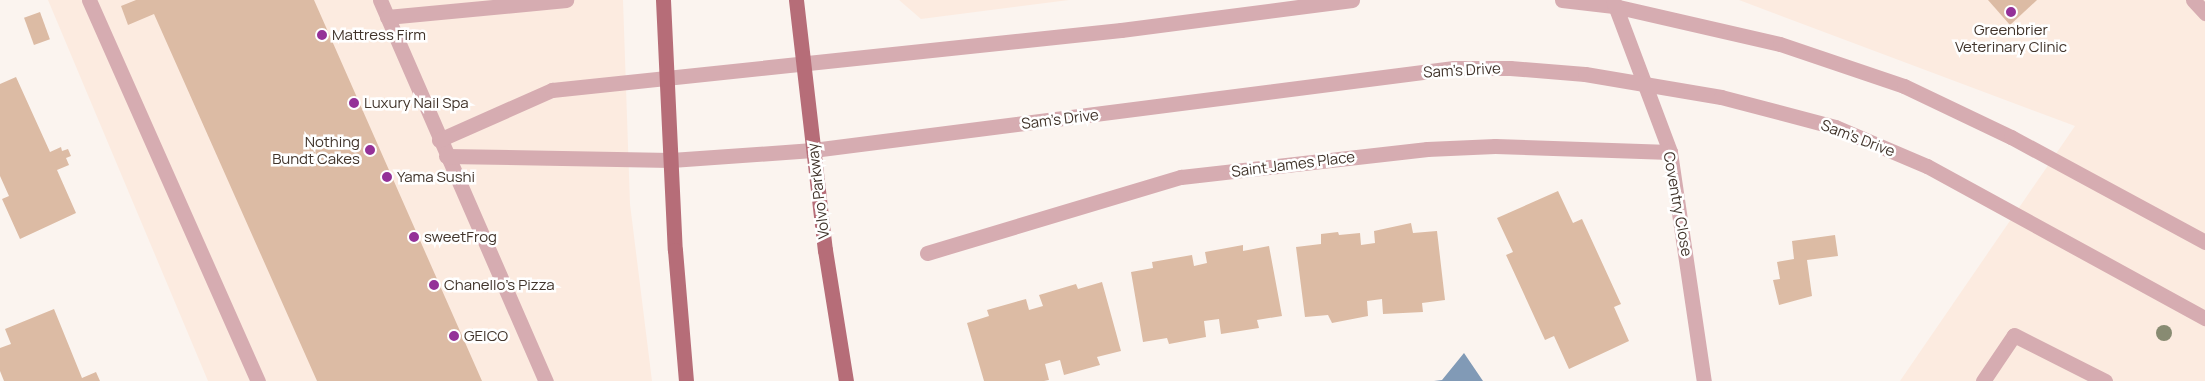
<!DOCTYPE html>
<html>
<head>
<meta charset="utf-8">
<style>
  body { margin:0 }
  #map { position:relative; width:2205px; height:381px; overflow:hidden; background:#fbf4ef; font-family:Manrope,sans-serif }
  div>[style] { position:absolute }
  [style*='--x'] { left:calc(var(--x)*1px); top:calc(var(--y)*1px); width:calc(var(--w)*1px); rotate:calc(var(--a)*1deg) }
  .built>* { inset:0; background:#fcebe0 }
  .water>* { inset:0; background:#819ab6 }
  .building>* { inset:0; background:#dcbba4; transform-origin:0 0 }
  .minor>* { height:15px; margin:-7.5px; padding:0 7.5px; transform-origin:7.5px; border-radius:7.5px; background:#d6acb1 }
  .major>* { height:15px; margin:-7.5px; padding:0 7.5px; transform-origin:7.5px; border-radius:7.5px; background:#b66d78 }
  .trees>* { width:16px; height:16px; margin:-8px; border-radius:50%; background:#888b72 }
  .dots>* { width:14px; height:14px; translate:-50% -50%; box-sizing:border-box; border:2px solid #fff; border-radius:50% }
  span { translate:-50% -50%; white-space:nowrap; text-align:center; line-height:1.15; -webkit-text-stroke:5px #fff; paint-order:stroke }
  .poi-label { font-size:15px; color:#41342b }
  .left { translate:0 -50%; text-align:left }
  .right { translate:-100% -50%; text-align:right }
  .street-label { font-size:15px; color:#41342b }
</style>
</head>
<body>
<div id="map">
  <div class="built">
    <i style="clip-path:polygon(48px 0,623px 0,630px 204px,652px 381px,208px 381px)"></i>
    <i style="clip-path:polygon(899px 0,1069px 0,921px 19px)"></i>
    <i style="clip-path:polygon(1739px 0,2205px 0,2205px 381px,1900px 381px,2075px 126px)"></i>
  </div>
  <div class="water">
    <i style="clip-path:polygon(1464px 353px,1483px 381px,1434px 381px,1442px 380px)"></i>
  </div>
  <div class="building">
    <i style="clip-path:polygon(136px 0,314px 0,482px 381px,317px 381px,154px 14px,128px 25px,121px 6px)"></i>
    <i style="clip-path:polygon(1988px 0,2037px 0,2010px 25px)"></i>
    <i style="left:40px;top:12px;width:29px;height:17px;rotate:70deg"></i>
    <i style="clip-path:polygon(16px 77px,50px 152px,61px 147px,62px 151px,68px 149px,71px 156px,66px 158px,69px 165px,57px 170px,76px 213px,20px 239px,2px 199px,9px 196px,0 176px,0 84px)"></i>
    <i style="clip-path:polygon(1558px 191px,1573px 223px,1582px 219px,1621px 304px,1614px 307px,1629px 341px,1569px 369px,1554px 336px,1545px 340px,1506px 255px,1513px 252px,1497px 218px)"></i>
    <i style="clip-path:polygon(1411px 223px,1413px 233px,1437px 231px,1445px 300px,1422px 303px,1423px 312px,1383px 314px,1382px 299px,1367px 301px,1368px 316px,1332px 323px,1328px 315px,1305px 317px,1296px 247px,1321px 244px,1321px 234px,1338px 232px,1339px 235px,1360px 233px,1361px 245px,1375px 243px,1374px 231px)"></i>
    <i style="clip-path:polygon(1835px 235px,1838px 256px,1807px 260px,1812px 296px,1779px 305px,1773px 280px,1780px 279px,1777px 262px,1794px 259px,1792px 241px)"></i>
    <i style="clip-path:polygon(1243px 245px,1243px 251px,1269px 246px,1282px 316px,1257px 320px,1259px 328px,1221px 334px,1219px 319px,1204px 321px,1206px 337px,1169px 344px,1167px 338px,1143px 342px,1131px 272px,1153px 268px,1152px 262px,1192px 255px,1194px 266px,1207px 263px,1205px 252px)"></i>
    <i style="clip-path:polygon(1102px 282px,1121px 351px,1097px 357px,1100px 365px,1064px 375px,1060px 360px,1045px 364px,1049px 380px,1044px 381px,984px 381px,967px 323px,989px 316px,987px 310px,1026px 299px,1029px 310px,1043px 306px,1039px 295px,1076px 284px,1078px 289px)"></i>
    <i style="clip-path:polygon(54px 309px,82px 378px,96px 372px,100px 381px,4px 381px,0 371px,0 348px,11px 344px,5px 329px)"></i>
  </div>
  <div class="minor">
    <i style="--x:89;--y:0;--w:417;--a:66.1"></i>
    <i style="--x:380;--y:0;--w:416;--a:66.5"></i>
    <i style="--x:1562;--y:0;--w:52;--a:6.6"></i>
    <i style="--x:1614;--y:6;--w:170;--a:12.9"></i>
    <i style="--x:1780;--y:44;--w:131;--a:18.7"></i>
    <i style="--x:1904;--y:86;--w:119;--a:25.5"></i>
    <i style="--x:2011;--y:137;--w:221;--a:28.4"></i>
    <i style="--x:1613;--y:0;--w:162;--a:69.4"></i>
    <i style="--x:1670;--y:152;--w:232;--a:81.6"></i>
    <i style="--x:2193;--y:0;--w:18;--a:47"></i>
    <i style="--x:387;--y:17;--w:180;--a:-5.4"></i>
    <i style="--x:439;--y:140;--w:124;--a:-23.9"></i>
    <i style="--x:552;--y:90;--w:572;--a:-6.02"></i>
    <i style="--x:1121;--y:30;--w:233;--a:-7.4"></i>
    <i style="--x:446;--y:156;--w:225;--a:1"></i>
    <i style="--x:671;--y:160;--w:142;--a:-4"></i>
    <i style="--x:813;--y:150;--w:646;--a:-7.29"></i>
    <i style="--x:1454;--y:68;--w:56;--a:0"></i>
    <i style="--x:1510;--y:68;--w:75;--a:4.6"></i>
    <i style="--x:1585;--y:74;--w:138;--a:9.6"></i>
    <i style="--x:1721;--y:97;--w:118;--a:14.7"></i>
    <i style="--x:1835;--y:127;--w:100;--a:23"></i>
    <i style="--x:1927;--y:166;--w:317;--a:28.7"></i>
    <i style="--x:927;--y:253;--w:265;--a:-16.7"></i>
    <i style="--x:1181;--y:177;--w:248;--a:-6.5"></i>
    <i style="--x:1427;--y:149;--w:68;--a:-2.5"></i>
    <i style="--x:1495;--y:146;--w:175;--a:2"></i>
    <i style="--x:1983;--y:381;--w:55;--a:-56"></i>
    <i style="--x:2014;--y:335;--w:102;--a:26.8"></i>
  </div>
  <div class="major">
    <i style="--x:663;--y:0;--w:250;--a:87.3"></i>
    <i style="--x:675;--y:250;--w:131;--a:85.2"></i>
    <i style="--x:796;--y:0;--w:252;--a:83.4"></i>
    <i style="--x:825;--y:250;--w:133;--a:80.9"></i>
  </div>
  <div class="trees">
    <i style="left:2164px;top:333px"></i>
  </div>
  <div class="dots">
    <i style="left:2011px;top:12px;background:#943198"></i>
    <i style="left:322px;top:35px;background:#943198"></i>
    <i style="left:354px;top:103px;background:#943198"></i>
    <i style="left:370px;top:150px;background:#943198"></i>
    <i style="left:387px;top:177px;background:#943198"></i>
    <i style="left:414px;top:237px;background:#943198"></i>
    <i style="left:434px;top:285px;background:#943198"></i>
    <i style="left:454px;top:336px;background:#943198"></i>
  </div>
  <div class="poi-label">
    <span style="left:2011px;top:38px">Greenbrier<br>Veterinary Clinic</span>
    <span class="left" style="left:332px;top:35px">Mattress Firm</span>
    <span class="left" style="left:364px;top:103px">Luxury Nail Spa</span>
    <span class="right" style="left:360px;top:150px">Nothing<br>Bundt Cakes</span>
    <span class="left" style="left:397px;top:177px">Yama Sushi</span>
    <span class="left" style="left:424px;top:237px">sweetFrog</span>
    <span class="left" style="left:444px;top:285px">Chanello's Pizza</span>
    <span class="left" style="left:464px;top:336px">GEICO</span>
  </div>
  <div class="street-label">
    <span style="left:1462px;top:70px;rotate:-3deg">Sam's Drive</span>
    <span style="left:1060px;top:119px;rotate:-7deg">Sam's Drive</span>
    <span style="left:1858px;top:138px;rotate:21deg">Sam's Drive</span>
    <span style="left:1293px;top:164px;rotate:-7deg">Saint James Place</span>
    <span style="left:818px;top:191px;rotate:-97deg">Volvo Parkway</span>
    <span style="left:1678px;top:204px;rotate:80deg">Coventry Close</span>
  </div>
</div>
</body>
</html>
